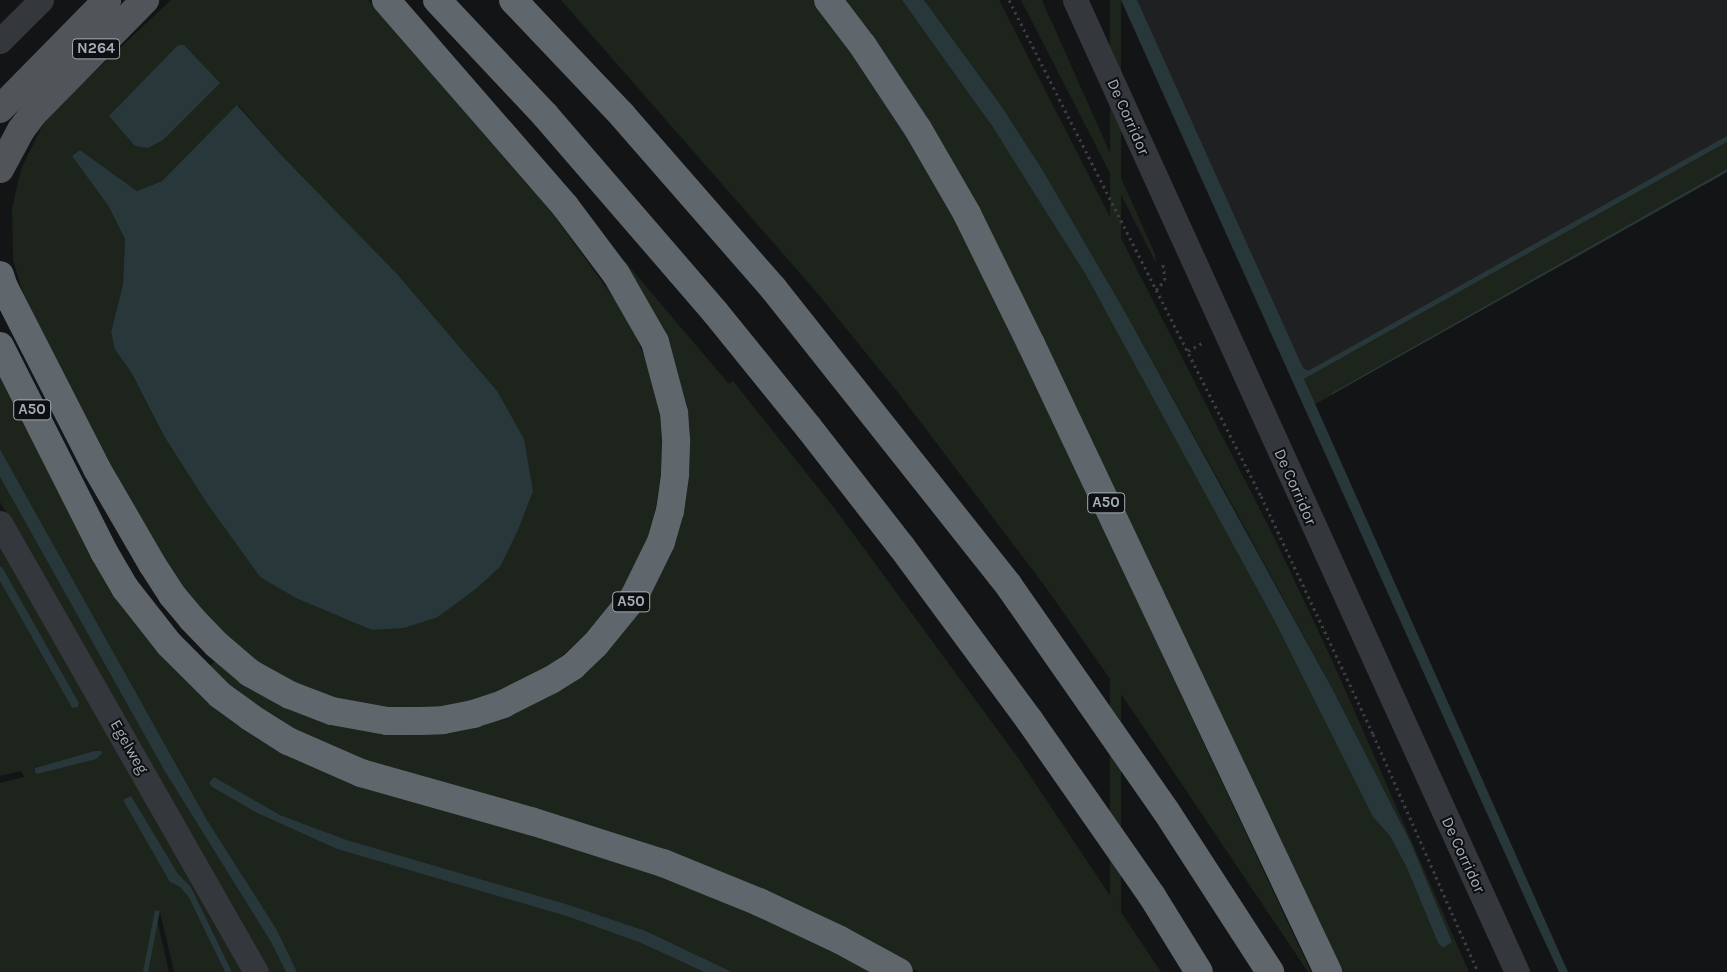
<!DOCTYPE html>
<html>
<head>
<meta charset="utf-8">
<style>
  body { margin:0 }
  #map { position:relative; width:1727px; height:972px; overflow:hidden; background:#131415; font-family:Karla,sans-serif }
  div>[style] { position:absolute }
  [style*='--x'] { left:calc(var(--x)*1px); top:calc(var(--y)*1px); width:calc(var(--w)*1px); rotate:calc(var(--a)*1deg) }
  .built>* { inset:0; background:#1f2022 }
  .green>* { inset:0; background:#1c241b; transform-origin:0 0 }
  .water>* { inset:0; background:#28373a; transform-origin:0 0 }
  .path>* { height:3px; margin-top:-1.5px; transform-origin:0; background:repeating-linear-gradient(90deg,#3a3e42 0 2.5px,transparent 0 6.5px) }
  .minor>* { height:25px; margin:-12.5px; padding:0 12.5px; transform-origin:12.5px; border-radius:12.5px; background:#34373b }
  .primary>* { height:28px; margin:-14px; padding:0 14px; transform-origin:14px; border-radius:14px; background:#50555a }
  .motorway>* { height:28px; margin:-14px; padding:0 14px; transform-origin:14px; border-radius:14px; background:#5f666c }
  span { translate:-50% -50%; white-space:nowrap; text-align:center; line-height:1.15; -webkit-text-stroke:4px #0e0f10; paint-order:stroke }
  .shield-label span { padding:1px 4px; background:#0e0f10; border:1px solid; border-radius:4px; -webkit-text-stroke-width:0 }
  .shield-label { font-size:15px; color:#a3afb7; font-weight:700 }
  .street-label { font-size:16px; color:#a3afb7 }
</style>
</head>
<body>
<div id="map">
  <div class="built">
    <i style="clip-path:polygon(1127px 0,1727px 0,1727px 137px,1297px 379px)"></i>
  </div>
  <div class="green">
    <i style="clip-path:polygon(evenodd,171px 0,368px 0,553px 214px,619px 305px,636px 336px,650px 372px,660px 416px,663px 462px,653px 525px,634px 573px,598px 623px,555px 662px,507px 690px,448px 708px,367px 709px,277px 677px,231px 643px,166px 569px,38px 326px,22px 290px,13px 260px,12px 208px,21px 169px,42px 126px,56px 108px,171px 0,238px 105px,284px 158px,500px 567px,476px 589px,438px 617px,260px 577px,206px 502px,164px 436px,131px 372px,115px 350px,111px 332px,123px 284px,125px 239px,109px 207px,72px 156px,80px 150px,137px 191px,162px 181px,238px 105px)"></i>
    <i style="clip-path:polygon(561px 0,817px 0,934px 167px,1311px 972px,1308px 972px,1132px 710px,1044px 585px,900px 395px,819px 295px)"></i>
    <i style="clip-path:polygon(843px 0,902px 0,955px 71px,1034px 190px,1086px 275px,1211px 502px,1272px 616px,1373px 817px,1390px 836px,1407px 868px,1438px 943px,1444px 948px,1410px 841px,1333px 690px,1238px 515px,1129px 319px,1042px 169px,1000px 104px,924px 0,999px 0,1273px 535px,1332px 660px,1469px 972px,1338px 972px)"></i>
    <i style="clip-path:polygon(1021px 0,1042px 0,1155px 254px,1156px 263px)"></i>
    <i style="left:1110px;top:0;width:11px;height:1066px"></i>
    <i style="clip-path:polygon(1727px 142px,1727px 169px,1314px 405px,1304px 379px)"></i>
    <i style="clip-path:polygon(616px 251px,729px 384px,733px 381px,835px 509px,1019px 759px,1161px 972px,919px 972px,822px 920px,357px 760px,285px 726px,207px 668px,217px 660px,397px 733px,579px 675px,685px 487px)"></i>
    <i style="clip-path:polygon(0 370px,204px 693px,572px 846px,679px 880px,810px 937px,876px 972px,732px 972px,646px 931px,566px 904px,347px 840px,280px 815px,214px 778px,209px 783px,212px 787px,257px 813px,337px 849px,569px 917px,641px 943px,704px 972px,297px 972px,277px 930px,207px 820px,0 449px)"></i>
    <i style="clip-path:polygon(0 477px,164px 770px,271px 942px,286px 972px,265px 972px,0 502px)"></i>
    <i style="clip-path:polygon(evenodd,0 545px,246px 972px,232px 972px,191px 887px,178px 874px,170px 882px,180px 887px,189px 898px,225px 972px,174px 972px,160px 912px,155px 910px,169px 972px,0 972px,0 783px,24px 777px,21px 771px,0 776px,0 581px,72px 708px,79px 703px,2px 568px,0 567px,0 545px,94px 751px,101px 751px,101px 756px,37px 774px,35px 772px,35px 768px,94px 751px)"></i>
  </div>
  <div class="water">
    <i style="clip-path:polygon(902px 0,924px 0,1000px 104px,1042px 169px,1129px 319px,1333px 690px,1410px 841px,1452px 942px,1443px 948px,1438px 943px,1407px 868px,1390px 836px,1373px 817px,1272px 616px,1086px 275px,992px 126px)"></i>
    <i style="clip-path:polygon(1121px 0,1137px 0,1303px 368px,1308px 371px,1727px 136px,1727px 142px,1304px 379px,1568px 972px,1559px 972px,1538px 927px)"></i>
    <i style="clip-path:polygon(178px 45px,184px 45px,220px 83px,163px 140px,148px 148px,135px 146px,109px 116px)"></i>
    <i style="clip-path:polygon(237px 105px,284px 158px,397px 274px,497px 391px,524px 439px,533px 491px,518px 530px,500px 567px,476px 589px,438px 617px,404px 628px,372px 630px,296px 598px,260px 577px,206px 502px,164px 436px,131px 372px,115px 350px,111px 332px,123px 284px,125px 239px,109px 207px,72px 156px,80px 150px,137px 191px,162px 181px)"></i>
    <i style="clip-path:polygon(1727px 169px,1727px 172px,1331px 395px,1332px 393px)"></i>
    <i style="clip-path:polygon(0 449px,207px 820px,277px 930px,297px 972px,286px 972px,271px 942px,164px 770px,0 477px)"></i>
    <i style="clip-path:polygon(0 567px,2px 567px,79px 703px,78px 707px,72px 708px,0 581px)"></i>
    <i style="clip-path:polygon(94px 751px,101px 751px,102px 754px,96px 759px,37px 774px,35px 772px,35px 768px)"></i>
    <i style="clip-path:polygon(214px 777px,280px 815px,347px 840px,566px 904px,646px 931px,732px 972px,704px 972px,641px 943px,569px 917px,337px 849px,257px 813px,212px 787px,209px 783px)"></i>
    <i style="clip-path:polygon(131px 796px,178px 874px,191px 887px,232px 972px,225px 972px,189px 898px,180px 887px,170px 882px,123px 800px)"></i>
    <i style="left:155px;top:910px;width:5px;height:64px;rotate:11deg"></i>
  </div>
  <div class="path">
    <i style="--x:1009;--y:0;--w:556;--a:63.07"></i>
    <i style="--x:1261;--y:496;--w:263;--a:64.8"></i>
    <i style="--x:1373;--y:734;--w:260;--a:66.2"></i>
    <i style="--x:1156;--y:290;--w:13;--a:-48"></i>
    <i style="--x:1165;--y:280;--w:16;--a:-97"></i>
    <i style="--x:1188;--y:351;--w:16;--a:-30"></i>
  </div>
  <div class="minor">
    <i style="--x:1075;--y:0;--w:1068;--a:65.55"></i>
    <i style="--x:0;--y:41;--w:58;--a:-45"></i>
    <i style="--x:0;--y:523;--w:517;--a:60.31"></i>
  </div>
  <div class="primary">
    <i style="--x:0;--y:109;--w:153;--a:-45.5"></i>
    <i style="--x:0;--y:169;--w:44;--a:-61.7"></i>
    <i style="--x:21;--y:130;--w:20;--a:-53"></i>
    <i style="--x:33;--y:114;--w:160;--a:-45.5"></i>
  </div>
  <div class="motorway">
    <i style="--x:437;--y:0;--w:158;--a:46.8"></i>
    <i style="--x:545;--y:115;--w:260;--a:49.2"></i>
    <i style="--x:715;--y:312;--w:149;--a:51"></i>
    <i style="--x:809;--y:428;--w:150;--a:52.1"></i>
    <i style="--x:901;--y:546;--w:217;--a:53.6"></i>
    <i style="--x:1030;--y:721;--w:213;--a:55.1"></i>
    <i style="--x:1152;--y:896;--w:89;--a:58.3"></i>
    <i style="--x:513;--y:0;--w:158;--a:46.5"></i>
    <i style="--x:622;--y:115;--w:230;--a:48.9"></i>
    <i style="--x:773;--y:288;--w:380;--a:51.6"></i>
    <i style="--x:1009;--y:586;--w:274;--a:55.1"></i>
    <i style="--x:1166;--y:811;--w:192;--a:57.1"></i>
    <i style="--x:828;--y:0;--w:58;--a:52.7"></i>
    <i style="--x:863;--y:46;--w:100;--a:56.5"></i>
    <i style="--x:918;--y:129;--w:98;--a:60"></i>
    <i style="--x:967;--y:214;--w:145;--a:63.8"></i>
    <i style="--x:1031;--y:344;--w:695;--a:64.69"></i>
    <i style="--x:0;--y:275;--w:13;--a:72"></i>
    <i style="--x:4;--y:287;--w:204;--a:62.9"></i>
    <i style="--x:97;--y:469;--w:110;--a:59.9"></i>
    <i style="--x:152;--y:564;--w:37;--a:57"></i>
    <i style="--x:172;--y:595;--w:31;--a:50"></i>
    <i style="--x:192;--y:619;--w:35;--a:46"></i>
    <i style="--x:216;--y:644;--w:45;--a:40.5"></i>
    <i style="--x:250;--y:673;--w:46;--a:28.8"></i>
    <i style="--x:290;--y:695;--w:45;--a:20.9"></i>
    <i style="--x:332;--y:711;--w:56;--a:10.3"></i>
    <i style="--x:387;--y:721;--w:33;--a:0"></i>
    <i style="--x:420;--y:721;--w:23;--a:-2"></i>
    <i style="--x:443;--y:720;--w:31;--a:-11"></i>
    <i style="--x:473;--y:714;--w:32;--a:-18"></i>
    <i style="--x:503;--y:704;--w:54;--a:-26.6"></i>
    <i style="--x:551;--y:680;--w:26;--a:-32"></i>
    <i style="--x:573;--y:666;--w:30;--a:-44"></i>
    <i style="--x:595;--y:645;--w:62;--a:-50.9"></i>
    <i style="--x:634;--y:597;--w:61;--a:-63.9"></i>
    <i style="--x:661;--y:542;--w:32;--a:-74"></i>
    <i style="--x:670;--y:511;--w:37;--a:-82"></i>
    <i style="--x:675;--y:474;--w:34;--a:-88"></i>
    <i style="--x:676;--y:440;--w:27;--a:-94"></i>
    <i style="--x:674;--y:413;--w:73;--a:-105"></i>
    <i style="--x:655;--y:342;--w:78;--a:-119.8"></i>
    <i style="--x:616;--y:274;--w:85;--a:-126.9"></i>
    <i style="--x:565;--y:206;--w:273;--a:-131"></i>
    <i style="--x:0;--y:346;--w:231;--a:63.2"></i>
    <i style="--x:104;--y:552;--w:42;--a:59.7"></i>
    <i style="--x:125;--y:588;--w:71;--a:51.8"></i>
    <i style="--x:169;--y:644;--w:72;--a:45"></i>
    <i style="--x:220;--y:695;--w:37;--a:36"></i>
    <i style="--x:250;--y:717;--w:45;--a:32.3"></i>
    <i style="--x:288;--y:741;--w:80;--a:23.7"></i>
    <i style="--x:361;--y:773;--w:177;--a:15.8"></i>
    <i style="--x:531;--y:821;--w:139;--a:17.7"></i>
    <i style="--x:663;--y:863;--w:104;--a:22.1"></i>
    <i style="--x:759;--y:902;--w:89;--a:25.1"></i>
    <i style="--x:840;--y:940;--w:67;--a:28.5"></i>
  </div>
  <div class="shield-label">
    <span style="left:96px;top:49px">N264</span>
    <span style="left:32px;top:410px">A50</span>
    <span style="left:1106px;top:503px">A50</span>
    <span style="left:631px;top:602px">A50</span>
  </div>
  <div class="street-label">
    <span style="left:1128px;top:117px;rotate:66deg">De Corridor</span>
    <span style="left:1295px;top:487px;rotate:66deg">De Corridor</span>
    <span style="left:129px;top:747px;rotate:60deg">Egelweg</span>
    <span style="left:1463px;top:855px;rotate:65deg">De Corridor</span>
  </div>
</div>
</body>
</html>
